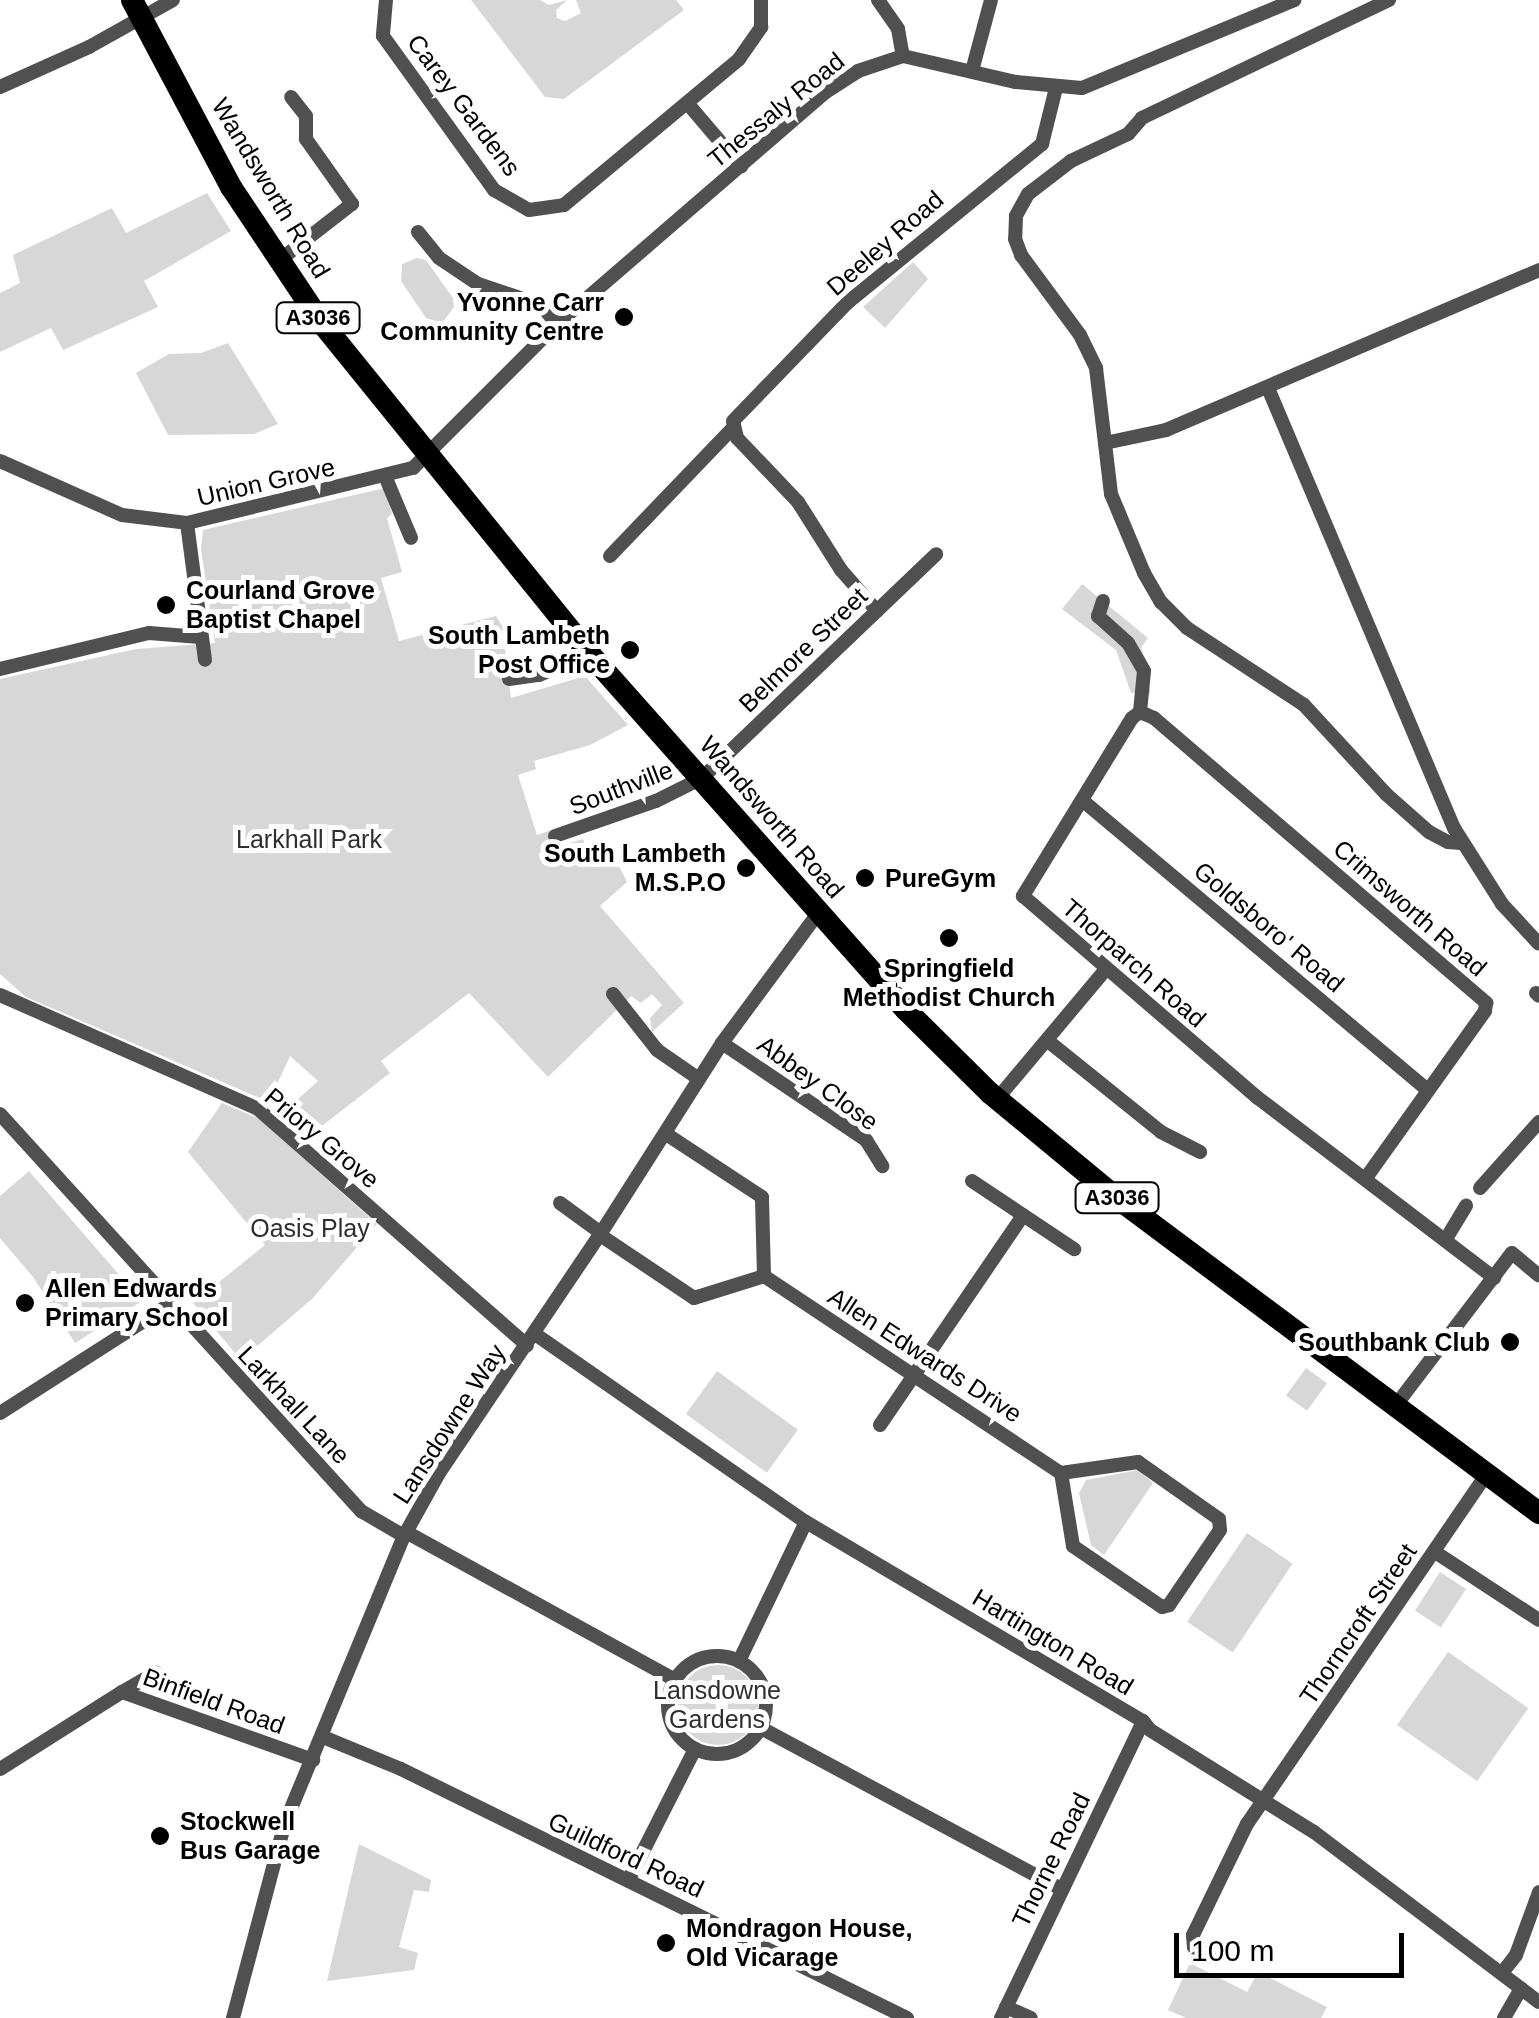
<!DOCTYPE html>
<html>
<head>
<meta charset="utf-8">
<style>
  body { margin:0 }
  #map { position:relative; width:1539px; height:2018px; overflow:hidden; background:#fff; font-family:Helvetica,sans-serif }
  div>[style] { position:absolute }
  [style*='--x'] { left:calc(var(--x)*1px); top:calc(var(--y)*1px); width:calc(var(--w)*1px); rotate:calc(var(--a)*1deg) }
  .green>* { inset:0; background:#d7d7d7; transform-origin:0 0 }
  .round { border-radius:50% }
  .minor>* { height:14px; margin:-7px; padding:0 7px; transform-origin:7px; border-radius:7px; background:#505050 }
  .minor>.ring { margin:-7px; padding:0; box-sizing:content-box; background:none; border:14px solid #505050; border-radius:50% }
  .primary>* { height:22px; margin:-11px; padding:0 11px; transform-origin:11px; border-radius:11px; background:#000 }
  .dots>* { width:28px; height:28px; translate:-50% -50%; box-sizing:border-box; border:5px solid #fff; border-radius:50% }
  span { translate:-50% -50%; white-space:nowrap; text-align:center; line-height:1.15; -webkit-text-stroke:10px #fff; paint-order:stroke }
  .shield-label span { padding:2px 8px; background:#fff; border:2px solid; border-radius:8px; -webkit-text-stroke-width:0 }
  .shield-label { font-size:22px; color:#000; font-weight:700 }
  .street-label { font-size:25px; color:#000 }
  .poi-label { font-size:25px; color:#000; font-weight:700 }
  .right { translate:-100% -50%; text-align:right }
  .left { translate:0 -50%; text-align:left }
  .park-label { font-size:25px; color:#2e2e2e }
  .scale { position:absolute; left:1174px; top:1933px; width:230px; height:45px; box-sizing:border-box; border:5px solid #000; border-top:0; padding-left:12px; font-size:30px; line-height:35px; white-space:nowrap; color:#000; -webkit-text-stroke:8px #fff; paint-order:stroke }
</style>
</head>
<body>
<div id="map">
  <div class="green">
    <i style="clip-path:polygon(471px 0,540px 0,549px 5px,567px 0,556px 10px,557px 18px,565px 21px,581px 13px,576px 0,676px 0,684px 10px,564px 99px,545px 97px)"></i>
    <i style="clip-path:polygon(207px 193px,231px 231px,144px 281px,158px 307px,63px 350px,51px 328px,0 352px,0 293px,20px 283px,13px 255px,112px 208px,126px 233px)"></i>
    <i style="clip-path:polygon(417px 258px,426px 260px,453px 298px,454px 307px,442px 323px,426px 318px,401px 281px,402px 264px)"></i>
    <i style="clip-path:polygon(913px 262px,928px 279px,885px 328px,863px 307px)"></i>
    <i style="clip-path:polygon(228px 343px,278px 424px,254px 434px,168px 435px,136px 373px,169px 354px,201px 353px)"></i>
    <i style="clip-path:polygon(385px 488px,392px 514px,387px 518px,402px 572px,381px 578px,399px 641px,496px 616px,508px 636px,504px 641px,511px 698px,585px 676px,628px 725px,590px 745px,534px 761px,536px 769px,518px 775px,537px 835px,549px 831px,556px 847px,583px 839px,589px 855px,609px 846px,627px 882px,600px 906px,684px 1003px,652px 1032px,650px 1018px,662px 1005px,652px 994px,641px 1003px,631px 996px,548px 1077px,469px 993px,381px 1061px,390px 1073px,309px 1136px,284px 1112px,318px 1081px,290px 1056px,269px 1102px,26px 997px,0 974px,0 679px,136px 649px,215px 643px,201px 549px,203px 530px)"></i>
    <i style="clip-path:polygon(1082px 584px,1148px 638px,1141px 648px,1149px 668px,1150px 694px,1131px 693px,1116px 650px,1062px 609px)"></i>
    <i style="clip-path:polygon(222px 1103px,258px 1118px,377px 1224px,313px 1298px,241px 1360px,193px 1303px,265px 1245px,188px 1152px)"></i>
    <i style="clip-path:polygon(29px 1171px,142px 1301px,75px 1343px,33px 1277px,0 1238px,0 1196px)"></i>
    <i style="left:1306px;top:1368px;width:26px;height:34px;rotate:36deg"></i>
    <i style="left:717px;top:1371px;width:100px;height:53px;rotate:36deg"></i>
    <i style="clip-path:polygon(1138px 1470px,1153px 1483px,1104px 1555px,1091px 1545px,1079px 1493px,1086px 1480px)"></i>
    <i style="left:1247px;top:1533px;width:55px;height:107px;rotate:34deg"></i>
    <i style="left:1440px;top:1572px;width:31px;height:46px;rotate:33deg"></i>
    <i style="left:1448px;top:1652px;width:98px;height:89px;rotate:35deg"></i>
    <i class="round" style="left:678px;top:1665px;width:80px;height:80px"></i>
    <i style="clip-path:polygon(359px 1844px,431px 1880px,429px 1892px,414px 1890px,399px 1947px,418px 1953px,414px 1970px,327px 1981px)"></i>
    <i style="clip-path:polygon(1190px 1963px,1247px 1992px,1258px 1972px,1327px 2007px,1321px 2018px,1186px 2018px,1168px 2010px)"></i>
  </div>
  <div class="minor">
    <i style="--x:386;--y:0;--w:36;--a:95"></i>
    <i style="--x:383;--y:36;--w:190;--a:54.2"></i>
    <i style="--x:494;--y:190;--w:40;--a:29.7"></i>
    <i style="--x:529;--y:210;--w:35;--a:-8"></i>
    <i style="--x:564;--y:205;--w:228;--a:-39.8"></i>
    <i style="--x:739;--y:59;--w:39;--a:-55"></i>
    <i style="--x:761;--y:27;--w:27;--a:-90"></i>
    <i style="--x:878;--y:0;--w:35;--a:55"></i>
    <i style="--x:898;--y:29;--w:27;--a:80"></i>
    <i style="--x:1389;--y:0;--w:274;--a:154.5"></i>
    <i style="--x:1142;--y:118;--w:21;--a:131"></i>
    <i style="--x:1128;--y:134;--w:63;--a:154.7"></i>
    <i style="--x:1071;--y:161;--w:54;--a:142.5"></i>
    <i style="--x:1028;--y:194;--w:25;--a:119"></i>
    <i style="--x:1016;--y:216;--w:23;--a:92"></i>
    <i style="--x:1015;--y:239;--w:17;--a:69"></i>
    <i style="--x:1021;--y:255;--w:99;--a:53.6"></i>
    <i style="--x:1080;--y:335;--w:37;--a:64"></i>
    <i style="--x:1096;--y:368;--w:127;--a:83.2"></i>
    <i style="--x:1111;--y:494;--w:86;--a:67.3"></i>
    <i style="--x:1144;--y:573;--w:34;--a:60"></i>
    <i style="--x:1161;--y:602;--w:37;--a:45"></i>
    <i style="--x:1187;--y:628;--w:140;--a:33.3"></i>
    <i style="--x:1304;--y:705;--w:121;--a:47.3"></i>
    <i style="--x:1386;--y:794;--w:57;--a:41.5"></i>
    <i style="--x:1429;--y:832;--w:21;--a:28"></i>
    <i style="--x:1448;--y:842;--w:13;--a:4"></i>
    <i style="--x:972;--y:71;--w:73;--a:-75"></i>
    <i style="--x:0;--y:87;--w:98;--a:-24.2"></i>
    <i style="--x:89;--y:47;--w:96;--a:-29.2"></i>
    <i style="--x:688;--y:104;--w:82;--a:49.5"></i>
    <i style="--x:418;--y:232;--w:33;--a:51"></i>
    <i style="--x:439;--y:258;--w:47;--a:33.7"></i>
    <i style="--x:478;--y:284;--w:66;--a:18.4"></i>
    <i style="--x:541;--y:305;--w:25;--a:50"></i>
    <i style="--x:281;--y:259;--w:90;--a:-37.8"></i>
    <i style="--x:352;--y:204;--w:80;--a:-125.3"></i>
    <i style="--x:306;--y:139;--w:23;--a:-90"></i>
    <i style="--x:306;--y:116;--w:24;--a:-128"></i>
    <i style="--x:1268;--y:388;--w:478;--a:67.1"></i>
    <i style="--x:1454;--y:828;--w:90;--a:57.7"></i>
    <i style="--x:1502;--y:904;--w:54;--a:47.2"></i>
    <i style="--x:1105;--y:443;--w:62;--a:-12"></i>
    <i style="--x:1166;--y:430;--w:406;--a:-23.2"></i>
    <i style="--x:0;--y:461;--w:133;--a:23.9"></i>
    <i style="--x:122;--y:515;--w:65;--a:7"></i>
    <i style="--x:187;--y:523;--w:233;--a:-13.7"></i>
    <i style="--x:413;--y:468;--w:204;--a:-45"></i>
    <i style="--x:557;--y:324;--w:355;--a:-40.8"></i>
    <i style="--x:826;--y:92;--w:38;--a:-33"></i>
    <i style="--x:858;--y:71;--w:47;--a:-18.4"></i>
    <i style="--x:903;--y:56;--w:116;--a:13"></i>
    <i style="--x:1016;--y:82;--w:66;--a:5.2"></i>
    <i style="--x:1082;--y:88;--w:230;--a:-22.5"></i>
    <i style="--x:385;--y:476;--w:67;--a:67.2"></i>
    <i style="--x:187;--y:523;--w:138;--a:82.5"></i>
    <i style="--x:610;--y:556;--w:176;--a:-46.2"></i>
    <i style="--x:1103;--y:601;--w:16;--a:108"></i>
    <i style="--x:1098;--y:616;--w:40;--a:42"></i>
    <i style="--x:1128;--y:643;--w:32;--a:60"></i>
    <i style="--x:1144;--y:671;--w:41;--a:95.6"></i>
    <i style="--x:1140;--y:712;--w:10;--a:143"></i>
    <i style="--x:1132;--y:718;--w:209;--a:121.5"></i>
    <i style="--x:1023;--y:896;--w:310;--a:40.7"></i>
    <i style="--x:1258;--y:1098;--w:297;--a:37.3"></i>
    <i style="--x:877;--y:611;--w:55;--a:-131.3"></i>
    <i style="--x:841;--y:570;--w:80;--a:-122.3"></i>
    <i style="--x:798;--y:502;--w:88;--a:-133.6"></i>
    <i style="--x:737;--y:438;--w:17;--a:-103"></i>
    <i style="--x:733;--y:421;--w:164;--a:-46"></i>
    <i style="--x:847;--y:303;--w:252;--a:-39.2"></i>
    <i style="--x:1042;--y:144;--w:58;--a:-76"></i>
    <i style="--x:0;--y:669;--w:153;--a:-13.6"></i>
    <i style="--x:149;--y:633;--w:51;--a:4.5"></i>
    <i style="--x:509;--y:679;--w:30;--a:-8"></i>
    <i style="--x:539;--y:675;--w:55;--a:-23.7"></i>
    <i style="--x:1140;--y:712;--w:15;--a:23"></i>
    <i style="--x:1154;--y:718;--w:438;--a:40.6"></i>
    <i style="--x:1486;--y:1003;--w:8;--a:97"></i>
    <i style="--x:1485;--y:1011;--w:205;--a:125.5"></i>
    <i style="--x:1082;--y:800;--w:449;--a:40"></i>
    <i style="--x:555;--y:836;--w:107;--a:-19.1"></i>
    <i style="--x:656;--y:801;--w:51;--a:-26.6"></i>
    <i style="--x:702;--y:778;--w:324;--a:-43.7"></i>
    <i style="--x:1536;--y:993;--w:4;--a:45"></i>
    <i style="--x:613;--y:994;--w:71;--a:51.8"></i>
    <i style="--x:657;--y:1050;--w:51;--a:34.6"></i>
    <i style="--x:0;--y:995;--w:282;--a:23.8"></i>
    <i style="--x:258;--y:1109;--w:358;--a:41.3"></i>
    <i style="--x:1048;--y:1041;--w:145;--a:38.8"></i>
    <i style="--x:1161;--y:1132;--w:44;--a:27.1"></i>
    <i style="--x:722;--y:1043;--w:174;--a:34"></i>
    <i style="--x:866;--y:1140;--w:31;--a:58"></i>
    <i style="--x:997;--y:1099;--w:170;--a:-50"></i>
    <i style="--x:0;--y:1114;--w:537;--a:47.72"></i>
    <i style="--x:361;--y:1511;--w:50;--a:30.2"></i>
    <i style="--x:972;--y:1181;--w:123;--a:33.7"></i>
    <i style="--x:1480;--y:1188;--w:89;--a:-48.2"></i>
    <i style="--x:560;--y:1203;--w:51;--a:36.2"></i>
    <i style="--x:600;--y:1235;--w:113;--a:33.8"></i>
    <i style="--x:694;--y:1298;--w:73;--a:-17.4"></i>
    <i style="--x:764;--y:1276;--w:79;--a:-91.5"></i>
    <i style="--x:762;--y:1197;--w:115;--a:-146.7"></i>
    <i style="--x:1446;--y:1239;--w:39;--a:-59"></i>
    <i style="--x:764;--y:1276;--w:356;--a:33.6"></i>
    <i style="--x:1061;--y:1473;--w:78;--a:-8.1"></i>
    <i style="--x:1138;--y:1462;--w:99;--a:35.1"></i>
    <i style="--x:1219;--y:1519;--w:11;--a:85"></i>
    <i style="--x:1220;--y:1530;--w:91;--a:124.2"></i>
    <i style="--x:1169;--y:1605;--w:7;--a:164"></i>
    <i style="--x:1162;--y:1607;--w:108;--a:-145.6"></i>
    <i style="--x:1073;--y:1546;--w:74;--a:-99.3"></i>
    <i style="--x:535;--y:1334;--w:330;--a:34.8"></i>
    <i style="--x:806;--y:1522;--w:391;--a:30.6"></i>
    <i style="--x:1143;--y:1721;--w:11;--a:52"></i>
    <i style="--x:1150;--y:1730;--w:193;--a:31.9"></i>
    <i style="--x:1314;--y:1832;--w:282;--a:37.1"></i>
    <i style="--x:1396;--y:1405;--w:191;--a:-52.7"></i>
    <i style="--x:1512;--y:1253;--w:35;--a:40"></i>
    <i style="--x:0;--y:1413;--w:201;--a:-32.6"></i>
    <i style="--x:880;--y:1425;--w:254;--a:-55.7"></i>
    <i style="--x:406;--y:1532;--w:307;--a:28.8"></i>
    <i style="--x:1435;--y:1552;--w:124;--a:33.2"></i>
    <i class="ring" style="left:668px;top:1656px;width:84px;height:84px"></i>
    <i style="--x:740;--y:1659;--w:152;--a:-64.3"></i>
    <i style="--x:122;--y:1692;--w:39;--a:-30"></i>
    <i style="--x:761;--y:1728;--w:340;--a:28.2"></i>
    <i style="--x:323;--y:1737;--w:84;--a:22.3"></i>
    <i style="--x:401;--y:1769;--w:564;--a:26.2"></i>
    <i style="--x:0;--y:1769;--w:144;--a:-32.3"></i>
    <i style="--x:122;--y:1692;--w:203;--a:19.6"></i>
    <i style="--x:629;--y:1879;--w:146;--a:-63.1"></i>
    <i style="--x:1210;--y:1957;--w:19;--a:-148"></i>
    <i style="--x:1194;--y:1947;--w:12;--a:-95"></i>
    <i style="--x:1193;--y:1935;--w:123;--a:-64.1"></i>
    <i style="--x:1247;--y:1824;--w:424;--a:-55.6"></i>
    <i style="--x:1502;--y:1973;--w:23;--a:-52"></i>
    <i style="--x:1516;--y:1955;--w:67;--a:-69.9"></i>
    <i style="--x:1006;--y:2007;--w:27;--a:24"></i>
    <i style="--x:233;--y:2018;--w:202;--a:-75.1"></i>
    <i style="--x:285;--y:1823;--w:311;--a:-67.5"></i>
    <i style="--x:404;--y:1536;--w:72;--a:-60.9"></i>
    <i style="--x:439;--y:1473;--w:290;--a:-56"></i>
    <i style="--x:601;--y:1233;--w:225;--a:-57.5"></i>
    <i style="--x:722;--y:1043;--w:163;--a:-53.5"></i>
    <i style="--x:1001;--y:2018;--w:329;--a:-64.4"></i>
    <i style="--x:1504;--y:2018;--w:34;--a:-60"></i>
  </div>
  <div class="primary">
    <i style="--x:132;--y:0;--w:212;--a:62.1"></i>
    <i style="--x:231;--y:187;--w:162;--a:56.3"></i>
    <i style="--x:321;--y:322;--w:426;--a:51"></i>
    <i style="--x:589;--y:653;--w:477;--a:48.4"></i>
    <i style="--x:906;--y:1010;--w:118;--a:44.7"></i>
    <i style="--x:990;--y:1093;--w:165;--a:39.6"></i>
    <i style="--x:1117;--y:1198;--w:527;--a:36.74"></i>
  </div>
  <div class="dots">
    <i style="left:624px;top:317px;background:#000"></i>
    <i style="left:166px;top:605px;background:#000"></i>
    <i style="left:630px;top:650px;background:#000"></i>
    <i style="left:746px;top:868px;background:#000"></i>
    <i style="left:865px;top:878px;background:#000"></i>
    <i style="left:949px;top:938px;background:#000"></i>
    <i style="left:25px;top:1303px;background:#000"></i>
    <i style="left:1510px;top:1342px;background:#000"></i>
    <i style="left:160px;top:1836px;background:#000"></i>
    <i style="left:666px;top:1943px;background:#000"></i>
  </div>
  <div class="shield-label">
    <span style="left:318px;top:318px">A3036</span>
    <span style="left:1117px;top:1198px">A3036</span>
  </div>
  <div class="street-label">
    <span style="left:464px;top:105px;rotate:53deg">Carey Gardens</span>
    <span style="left:776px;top:110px;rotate:-39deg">Thessaly Road</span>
    <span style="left:271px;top:188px;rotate:59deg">Wandsworth Road</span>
    <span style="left:885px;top:243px;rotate:-41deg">Deeley Road</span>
    <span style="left:266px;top:482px;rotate:-13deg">Union Grove</span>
    <span style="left:803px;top:650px;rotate:-44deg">Belmore Street</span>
    <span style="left:621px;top:788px;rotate:-21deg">Southville</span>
    <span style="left:772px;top:817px;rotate:49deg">Wandsworth Road</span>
    <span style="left:1410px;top:908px;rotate:41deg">Crimsworth Road</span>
    <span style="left:1269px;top:927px;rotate:40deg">Goldsboro' Road</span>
    <span style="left:1134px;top:963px;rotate:41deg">Thorparch Road</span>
    <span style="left:818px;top:1083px;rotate:36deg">Abbey Close</span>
    <span style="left:322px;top:1138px;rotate:40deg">Priory Grove</span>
    <span style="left:925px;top:1355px;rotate:33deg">Allen Edwards Drive</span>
    <span style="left:294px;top:1405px;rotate:47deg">Larkhall Lane</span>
    <span style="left:449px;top:1424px;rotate:-57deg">Lansdowne Way</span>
    <span style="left:1358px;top:1624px;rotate:-56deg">Thorncroft Street</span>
    <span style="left:1053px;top:1642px;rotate:31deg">Hartington Road</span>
    <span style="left:214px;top:1701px;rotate:20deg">Binfield Road</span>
    <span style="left:626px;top:1855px;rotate:25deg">Guildford Road</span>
    <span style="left:1051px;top:1860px;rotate:-64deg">Thorne Road</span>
  </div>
  <div class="poi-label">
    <span class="right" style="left:604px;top:317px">Yvonne Carr<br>Community Centre</span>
    <span class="left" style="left:186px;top:605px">Courland Grove<br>Baptist Chapel</span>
    <span class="right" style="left:610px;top:650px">South Lambeth<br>Post Office</span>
    <span class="right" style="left:726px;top:868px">South Lambeth<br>M.S.P.O</span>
    <span class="left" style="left:885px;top:878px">PureGym</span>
    <span style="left:949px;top:983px">Springfield<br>Methodist Church</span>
    <span class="left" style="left:45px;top:1303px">Allen Edwards<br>Primary School</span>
    <span class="right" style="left:1490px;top:1342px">Southbank Club</span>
    <span class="left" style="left:180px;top:1836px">Stockwell<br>Bus Garage</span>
    <span class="left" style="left:686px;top:1943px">Mondragon House,<br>Old Vicarage</span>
  </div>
  <div class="park-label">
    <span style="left:309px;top:839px">Larkhall Park</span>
    <span style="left:310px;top:1228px">Oasis Play</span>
    <span style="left:717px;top:1705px">Lansdowne<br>Gardens</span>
  </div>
  <div class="scale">100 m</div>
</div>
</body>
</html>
